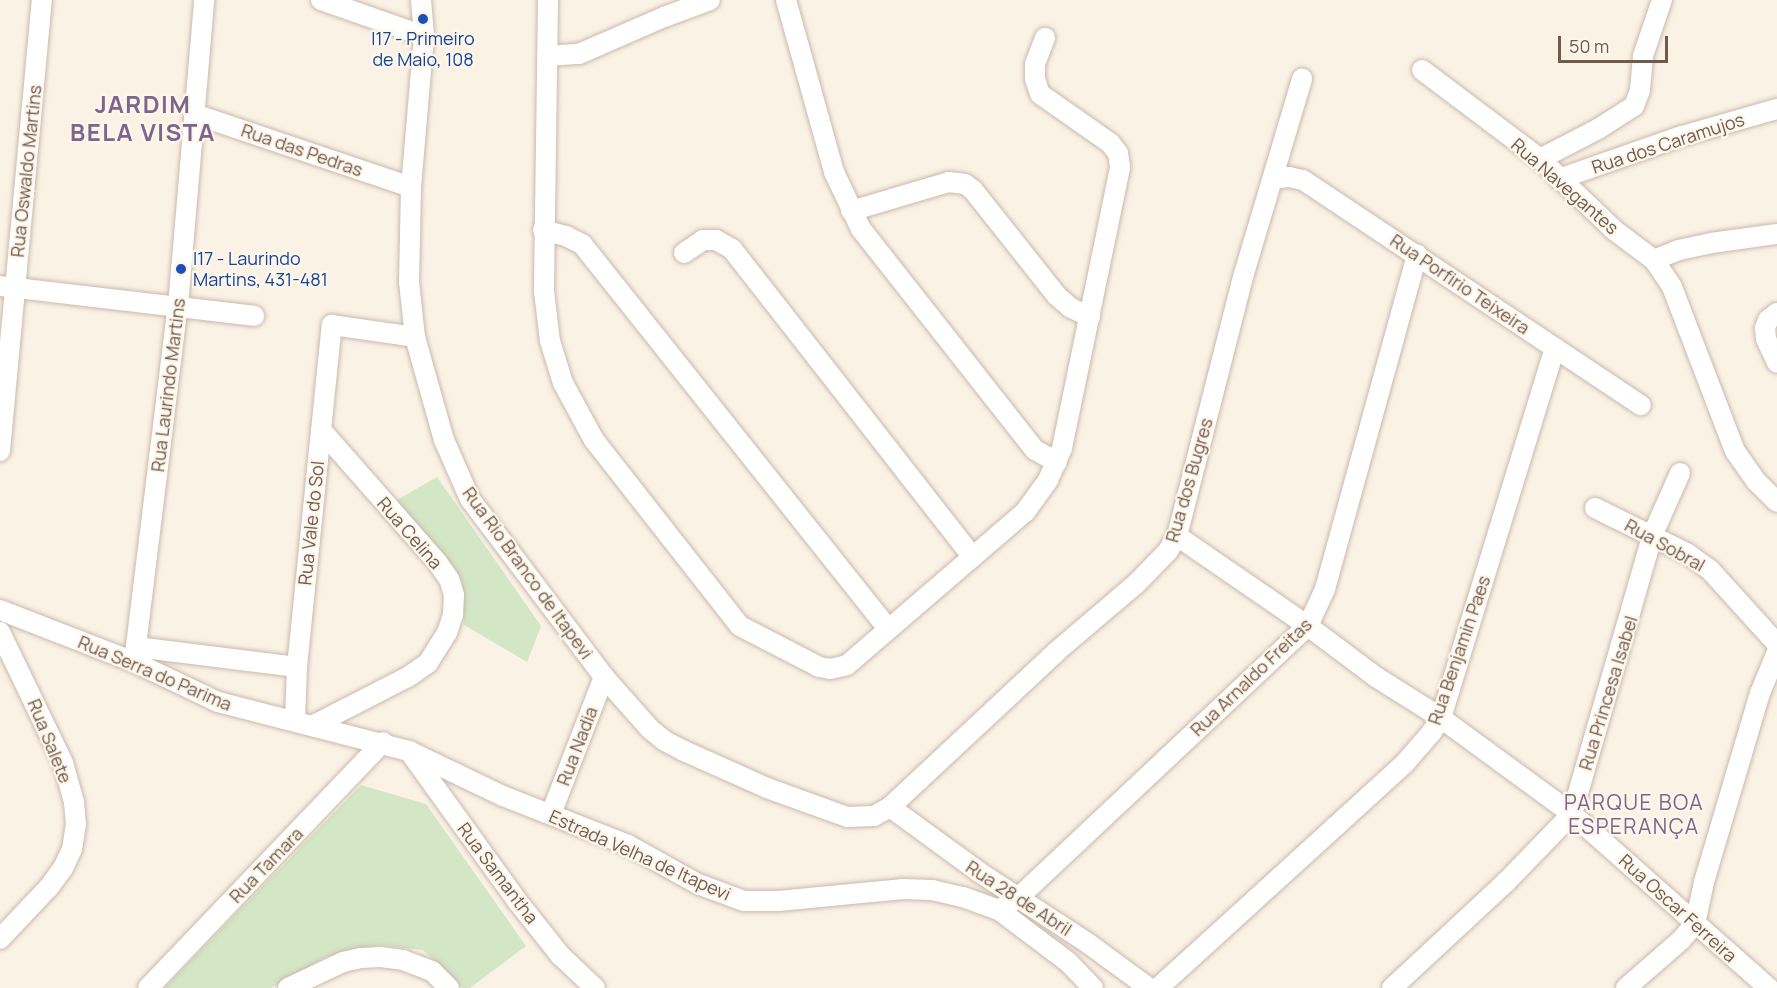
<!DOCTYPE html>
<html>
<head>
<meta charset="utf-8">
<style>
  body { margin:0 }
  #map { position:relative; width:1777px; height:988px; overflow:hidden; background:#faf2e5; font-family:Manrope,sans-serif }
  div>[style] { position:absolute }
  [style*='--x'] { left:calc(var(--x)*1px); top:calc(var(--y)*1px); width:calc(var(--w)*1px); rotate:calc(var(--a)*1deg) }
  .green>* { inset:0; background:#d3e6c5 }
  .roads { filter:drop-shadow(0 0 2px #cab9ac) drop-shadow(0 0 2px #cab9ac) }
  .minor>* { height:20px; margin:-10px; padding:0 10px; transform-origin:10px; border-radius:10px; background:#fff }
  .dots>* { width:16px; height:16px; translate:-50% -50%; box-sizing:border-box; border:3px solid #fdf6eb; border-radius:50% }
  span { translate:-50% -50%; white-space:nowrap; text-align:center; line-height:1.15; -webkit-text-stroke:4.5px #fdf6eb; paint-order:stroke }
  .transit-label { font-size:18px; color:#164399 }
  .left { translate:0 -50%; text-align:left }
  .street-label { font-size:18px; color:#70594d }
  .quarter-label { font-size:21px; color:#7e658c; letter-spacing:1.5px }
  .district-label { font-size:24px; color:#7e658c; font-weight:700; letter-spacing:1.5px }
  .scale { position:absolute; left:1558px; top:36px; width:110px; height:27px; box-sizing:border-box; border:3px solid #70594d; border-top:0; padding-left:8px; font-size:18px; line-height:21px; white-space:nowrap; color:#70594d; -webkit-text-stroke:4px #fdf6eb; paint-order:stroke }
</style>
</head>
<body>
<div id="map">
  <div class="green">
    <i style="clip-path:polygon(437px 477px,541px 626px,527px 662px,464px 625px,462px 580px,395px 501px)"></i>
    <i style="clip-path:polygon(361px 785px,426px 804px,526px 946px,470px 988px,463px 988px,423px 950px,379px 945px,326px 957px,271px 988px,164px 988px)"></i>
  </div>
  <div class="roads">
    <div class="minor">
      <i style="--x:321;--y:0;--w:109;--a:19.3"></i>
      <i style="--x:421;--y:0;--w:36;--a:85"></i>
      <i style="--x:424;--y:36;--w:152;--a:94.9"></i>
      <i style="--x:411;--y:187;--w:95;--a:91.2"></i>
      <i style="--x:409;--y:282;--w:55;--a:83.8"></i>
      <i style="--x:415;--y:337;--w:107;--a:74.3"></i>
      <i style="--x:444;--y:440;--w:64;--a:66.2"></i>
      <i style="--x:470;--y:499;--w:223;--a:53"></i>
      <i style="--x:604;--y:677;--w:69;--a:48.5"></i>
      <i style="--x:650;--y:729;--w:19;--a:39"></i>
      <i style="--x:665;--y:741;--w:19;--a:28"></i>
      <i style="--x:682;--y:750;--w:93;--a:24.1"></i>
      <i style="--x:767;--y:788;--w:85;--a:19.9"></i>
      <i style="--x:847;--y:817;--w:27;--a:-2"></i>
      <i style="--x:874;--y:816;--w:18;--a:-29"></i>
      <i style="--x:890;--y:807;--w:227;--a:-43"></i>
      <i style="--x:1056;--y:652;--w:105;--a:-40.4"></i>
      <i style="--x:1136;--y:584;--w:46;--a:-45.9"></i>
      <i style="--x:1168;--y:551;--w:17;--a:-59"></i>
      <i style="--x:1177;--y:536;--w:267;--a:-75.7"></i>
      <i style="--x:1243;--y:277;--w:207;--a:-73.4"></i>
      <i style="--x:548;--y:0;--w:291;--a:90.8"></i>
      <i style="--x:544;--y:291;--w:50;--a:83.2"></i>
      <i style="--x:550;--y:341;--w:44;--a:72.8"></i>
      <i style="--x:563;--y:383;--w:65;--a:61.5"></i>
      <i style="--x:594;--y:440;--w:236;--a:51.9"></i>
      <i style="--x:740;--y:626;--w:89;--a:27.4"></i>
      <i style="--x:819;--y:667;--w:11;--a:10"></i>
      <i style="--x:830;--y:669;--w:17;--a:-13"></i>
      <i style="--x:847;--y:665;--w:235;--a:-40.7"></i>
      <i style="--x:1025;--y:512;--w:39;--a:-54"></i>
      <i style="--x:1048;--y:480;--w:35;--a:-66"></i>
      <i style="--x:1062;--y:448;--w:287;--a:-78.3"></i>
      <i style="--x:1120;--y:167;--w:14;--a:-98"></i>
      <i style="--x:1118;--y:153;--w:13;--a:-129"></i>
      <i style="--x:1110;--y:143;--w:85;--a:-145"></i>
      <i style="--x:1040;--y:94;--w:16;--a:-108"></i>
      <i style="--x:1035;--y:79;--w:15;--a:-90"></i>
      <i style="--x:1035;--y:64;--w:28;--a:-69"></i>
      <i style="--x:786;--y:0;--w:179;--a:74.4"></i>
      <i style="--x:834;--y:172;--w:63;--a:64.7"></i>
      <i style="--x:861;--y:229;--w:281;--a:51.8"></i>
      <i style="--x:1035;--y:450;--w:25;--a:29"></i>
      <i style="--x:547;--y:56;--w:32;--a:-4"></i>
      <i style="--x:579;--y:54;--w:93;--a:-23.5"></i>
      <i style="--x:664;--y:17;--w:49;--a:-20.3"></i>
      <i style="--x:1422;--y:70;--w:148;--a:37"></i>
      <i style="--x:1540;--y:159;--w:103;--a:43.8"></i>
      <i style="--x:1614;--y:230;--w:50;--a:36.9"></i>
      <i style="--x:1654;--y:260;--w:32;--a:56"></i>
      <i style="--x:1672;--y:287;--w:176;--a:69"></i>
      <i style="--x:1735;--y:451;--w:38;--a:55"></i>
      <i style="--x:1757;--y:482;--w:28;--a:45"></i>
      <i style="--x:194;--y:114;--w:229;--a:18.6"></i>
      <i style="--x:1540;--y:159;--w:65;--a:-27.3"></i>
      <i style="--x:1598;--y:129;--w:43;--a:-32.6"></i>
      <i style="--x:1634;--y:106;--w:17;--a:-69"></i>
      <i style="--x:1640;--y:90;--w:34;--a:-85"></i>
      <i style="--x:1643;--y:56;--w:59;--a:-71.3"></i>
      <i style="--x:1274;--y:179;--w:15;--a:-8"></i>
      <i style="--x:1289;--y:177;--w:14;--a:12"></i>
      <i style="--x:1303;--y:180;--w:406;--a:33.7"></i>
      <i style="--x:1559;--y:179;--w:130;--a:-19.3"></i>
      <i style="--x:1682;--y:136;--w:99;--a:-15.9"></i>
      <i style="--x:851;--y:211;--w:102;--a:-16.5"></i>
      <i style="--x:949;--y:182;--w:16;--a:7"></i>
      <i style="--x:965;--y:184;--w:10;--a:37"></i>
      <i style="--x:973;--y:190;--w:135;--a:51.6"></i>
      <i style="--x:1057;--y:296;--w:18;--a:41"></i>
      <i style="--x:1071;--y:308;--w:21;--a:25"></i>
      <i style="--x:543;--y:230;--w:24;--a:15"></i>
      <i style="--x:566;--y:236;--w:18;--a:27"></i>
      <i style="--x:582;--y:244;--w:492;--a:51.5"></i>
      <i style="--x:684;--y:253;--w:23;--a:-34"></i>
      <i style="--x:703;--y:240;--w:13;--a:0"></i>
      <i style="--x:716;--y:240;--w:18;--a:29"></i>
      <i style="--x:732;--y:249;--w:391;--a:52"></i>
      <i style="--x:1654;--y:260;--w:27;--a:-22"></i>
      <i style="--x:1679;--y:250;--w:33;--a:-12"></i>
      <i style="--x:1711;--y:243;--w:67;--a:-7.8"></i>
      <i style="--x:0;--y:286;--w:256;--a:6.7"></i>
      <i style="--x:1777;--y:313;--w:11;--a:142"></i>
      <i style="--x:1768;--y:320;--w:9;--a:111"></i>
      <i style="--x:1765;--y:328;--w:11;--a:85"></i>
      <i style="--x:1766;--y:339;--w:26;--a:65"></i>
      <i style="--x:0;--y:451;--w:453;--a:-84.7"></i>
      <i style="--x:1595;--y:508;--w:104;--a:26.3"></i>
      <i style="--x:1688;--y:554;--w:27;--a:36"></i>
      <i style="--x:1710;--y:570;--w:100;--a:47.8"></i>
      <i style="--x:1177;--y:536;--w:159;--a:34.5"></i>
      <i style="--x:1308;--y:626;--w:85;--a:36.9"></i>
      <i style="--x:1376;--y:677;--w:77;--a:32.2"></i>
      <i style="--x:1441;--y:718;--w:162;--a:36.2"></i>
      <i style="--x:1572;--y:814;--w:263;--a:41.5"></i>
      <i style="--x:0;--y:610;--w:144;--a:21.2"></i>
      <i style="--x:134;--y:662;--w:93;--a:25.5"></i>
      <i style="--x:218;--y:702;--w:197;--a:14.4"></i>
      <i style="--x:409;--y:751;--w:104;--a:25.6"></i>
      <i style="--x:503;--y:796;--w:134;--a:21.4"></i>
      <i style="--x:628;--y:845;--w:80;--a:29.1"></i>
      <i style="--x:698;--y:884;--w:49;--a:20.3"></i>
      <i style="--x:744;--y:901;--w:34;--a:0"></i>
      <i style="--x:778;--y:901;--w:126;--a:-5.5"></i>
      <i style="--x:903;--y:889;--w:29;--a:2"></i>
      <i style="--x:932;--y:890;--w:32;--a:13"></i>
      <i style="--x:963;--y:897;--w:38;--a:20"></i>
      <i style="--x:999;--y:910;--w:86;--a:37"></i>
      <i style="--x:1068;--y:962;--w:36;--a:46"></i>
      <i style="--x:0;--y:632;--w:145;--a:64.3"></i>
      <i style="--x:63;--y:763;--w:41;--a:74.2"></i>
      <i style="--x:74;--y:802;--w:22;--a:85"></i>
      <i style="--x:76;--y:824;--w:25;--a:99"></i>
      <i style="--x:72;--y:849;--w:21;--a:115"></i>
      <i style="--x:63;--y:868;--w:24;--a:126"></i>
      <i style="--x:49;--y:887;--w:71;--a:133.3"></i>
      <i style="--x:136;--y:647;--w:162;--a:7.1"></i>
      <i style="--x:134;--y:662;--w:359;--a:-83"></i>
      <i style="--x:178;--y:306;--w:307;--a:-85.1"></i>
      <i style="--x:295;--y:721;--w:54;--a:-87.9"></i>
      <i style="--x:297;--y:667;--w:344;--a:-84.2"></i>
      <i style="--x:332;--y:325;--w:84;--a:8.2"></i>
      <i style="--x:314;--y:725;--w:106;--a:-27.1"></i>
      <i style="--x:408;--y:677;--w:24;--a:-35"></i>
      <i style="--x:428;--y:663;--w:36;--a:-58"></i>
      <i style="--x:447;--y:633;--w:20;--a:-72"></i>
      <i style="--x:453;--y:614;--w:19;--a:-87"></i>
      <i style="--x:454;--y:595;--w:17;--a:-107"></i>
      <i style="--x:449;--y:579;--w:19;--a:-125"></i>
      <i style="--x:438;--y:563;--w:177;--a:-131.3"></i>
      <i style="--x:409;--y:751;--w:186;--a:54.2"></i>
      <i style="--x:518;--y:902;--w:68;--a:51.6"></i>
      <i style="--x:560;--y:955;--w:48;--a:43.3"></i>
      <i style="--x:890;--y:807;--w:110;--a:36.1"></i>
      <i style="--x:979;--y:872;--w:131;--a:33.2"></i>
      <i style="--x:1089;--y:944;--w:74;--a:36.3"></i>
      <i style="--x:551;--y:814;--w:147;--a:-68.9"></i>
      <i style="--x:999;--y:910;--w:24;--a:-33"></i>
      <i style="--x:1019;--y:897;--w:396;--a:-43.2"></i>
      <i style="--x:1308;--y:626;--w:41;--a:-65.3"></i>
      <i style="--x:1325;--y:589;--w:347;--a:-74.6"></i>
      <i style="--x:148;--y:988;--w:340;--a:-46.3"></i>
      <i style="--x:288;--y:988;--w:61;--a:-25.3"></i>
      <i style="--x:343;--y:962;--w:18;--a:-13"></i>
      <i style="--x:361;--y:958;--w:19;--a:-3"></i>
      <i style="--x:380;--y:957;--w:23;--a:7"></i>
      <i style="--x:403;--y:960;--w:31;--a:21"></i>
      <i style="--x:432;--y:971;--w:24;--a:45"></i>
      <i style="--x:1158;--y:988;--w:334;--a:-42.3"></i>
      <i style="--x:1405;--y:763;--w:40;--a:-49"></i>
      <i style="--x:1431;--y:733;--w:18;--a:-56"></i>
      <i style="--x:1441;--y:718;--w:387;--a:-72.9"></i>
      <i style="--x:1392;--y:988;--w:157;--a:-42.9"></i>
      <i style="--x:1507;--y:881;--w:93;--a:-45.9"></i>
      <i style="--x:1572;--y:814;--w:289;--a:-73.9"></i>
      <i style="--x:1652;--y:536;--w:69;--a:-66"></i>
      <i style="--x:1626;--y:988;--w:73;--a:-41.1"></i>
      <i style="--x:1681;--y:940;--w:21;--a:-49"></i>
      <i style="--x:1695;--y:924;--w:43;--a:-77.9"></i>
      <i style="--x:1704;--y:882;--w:197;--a:-73.5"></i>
      <i style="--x:1760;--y:693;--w:44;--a:-67.5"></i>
    </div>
  </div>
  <div class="dots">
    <i style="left:423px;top:19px;background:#1a4fb4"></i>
    <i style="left:181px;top:269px;background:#1a4fb4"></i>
  </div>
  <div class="transit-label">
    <span style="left:423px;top:49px">I17 - Primeiro<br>de Maio, 108</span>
    <span class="left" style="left:193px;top:269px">I17 - Laurindo<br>Martins, 431-481</span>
  </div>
  <div class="street-label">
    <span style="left:1668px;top:143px;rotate:-18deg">Rua dos Caramujos</span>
    <span style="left:302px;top:150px;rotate:19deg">Rua das Pedras</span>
    <span style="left:26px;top:171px;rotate:-84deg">Rua Oswaldo Martins</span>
    <span style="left:1565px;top:186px;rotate:41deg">Rua Navegantes</span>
    <span style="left:1460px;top:284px;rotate:34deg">Rua Porfirio Teixeira</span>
    <span style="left:168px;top:385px;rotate:-83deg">Rua Laurindo Martins</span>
    <span style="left:1189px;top:480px;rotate:-74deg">Rua dos Bugres</span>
    <span style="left:311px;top:523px;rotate:-84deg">Rua Vale do Sol</span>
    <span style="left:410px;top:533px;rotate:49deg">Rua Celina</span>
    <span style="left:1665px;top:545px;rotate:29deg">Rua Sobral</span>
    <span style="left:528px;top:573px;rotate:54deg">Rua Rio Branco de Itapevi</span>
    <span style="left:1459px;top:650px;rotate:-71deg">Rua Benjamin Paes</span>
    <span style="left:155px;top:673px;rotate:23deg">Rua Serra do Parima</span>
    <span style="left:1251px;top:677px;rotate:-44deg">Rua Arnaldo Freitas</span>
    <span style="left:1608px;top:693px;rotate:-73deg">Rua Princesa Isabel</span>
    <span style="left:50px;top:741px;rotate:68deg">Rua Salete</span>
    <span style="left:577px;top:746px;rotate:-69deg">Rua Nadia</span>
    <span style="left:640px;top:855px;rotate:24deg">Estrada Velha de Itapevi</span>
    <span style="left:266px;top:865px;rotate:-46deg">Rua Tamara</span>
    <span style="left:498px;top:873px;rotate:53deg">Rua Samantha</span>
    <span style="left:1019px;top:898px;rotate:33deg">Rua 28 de Abril</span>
    <span style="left:1678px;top:908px;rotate:42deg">Rua Oscar Ferreira</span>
  </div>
  <div class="quarter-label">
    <span style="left:1634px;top:814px">PARQUE BOA<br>ESPERANÇA</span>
  </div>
  <div class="district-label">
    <span style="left:143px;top:118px">JARDIM<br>BELA VISTA</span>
  </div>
  <div class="scale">50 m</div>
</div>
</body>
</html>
